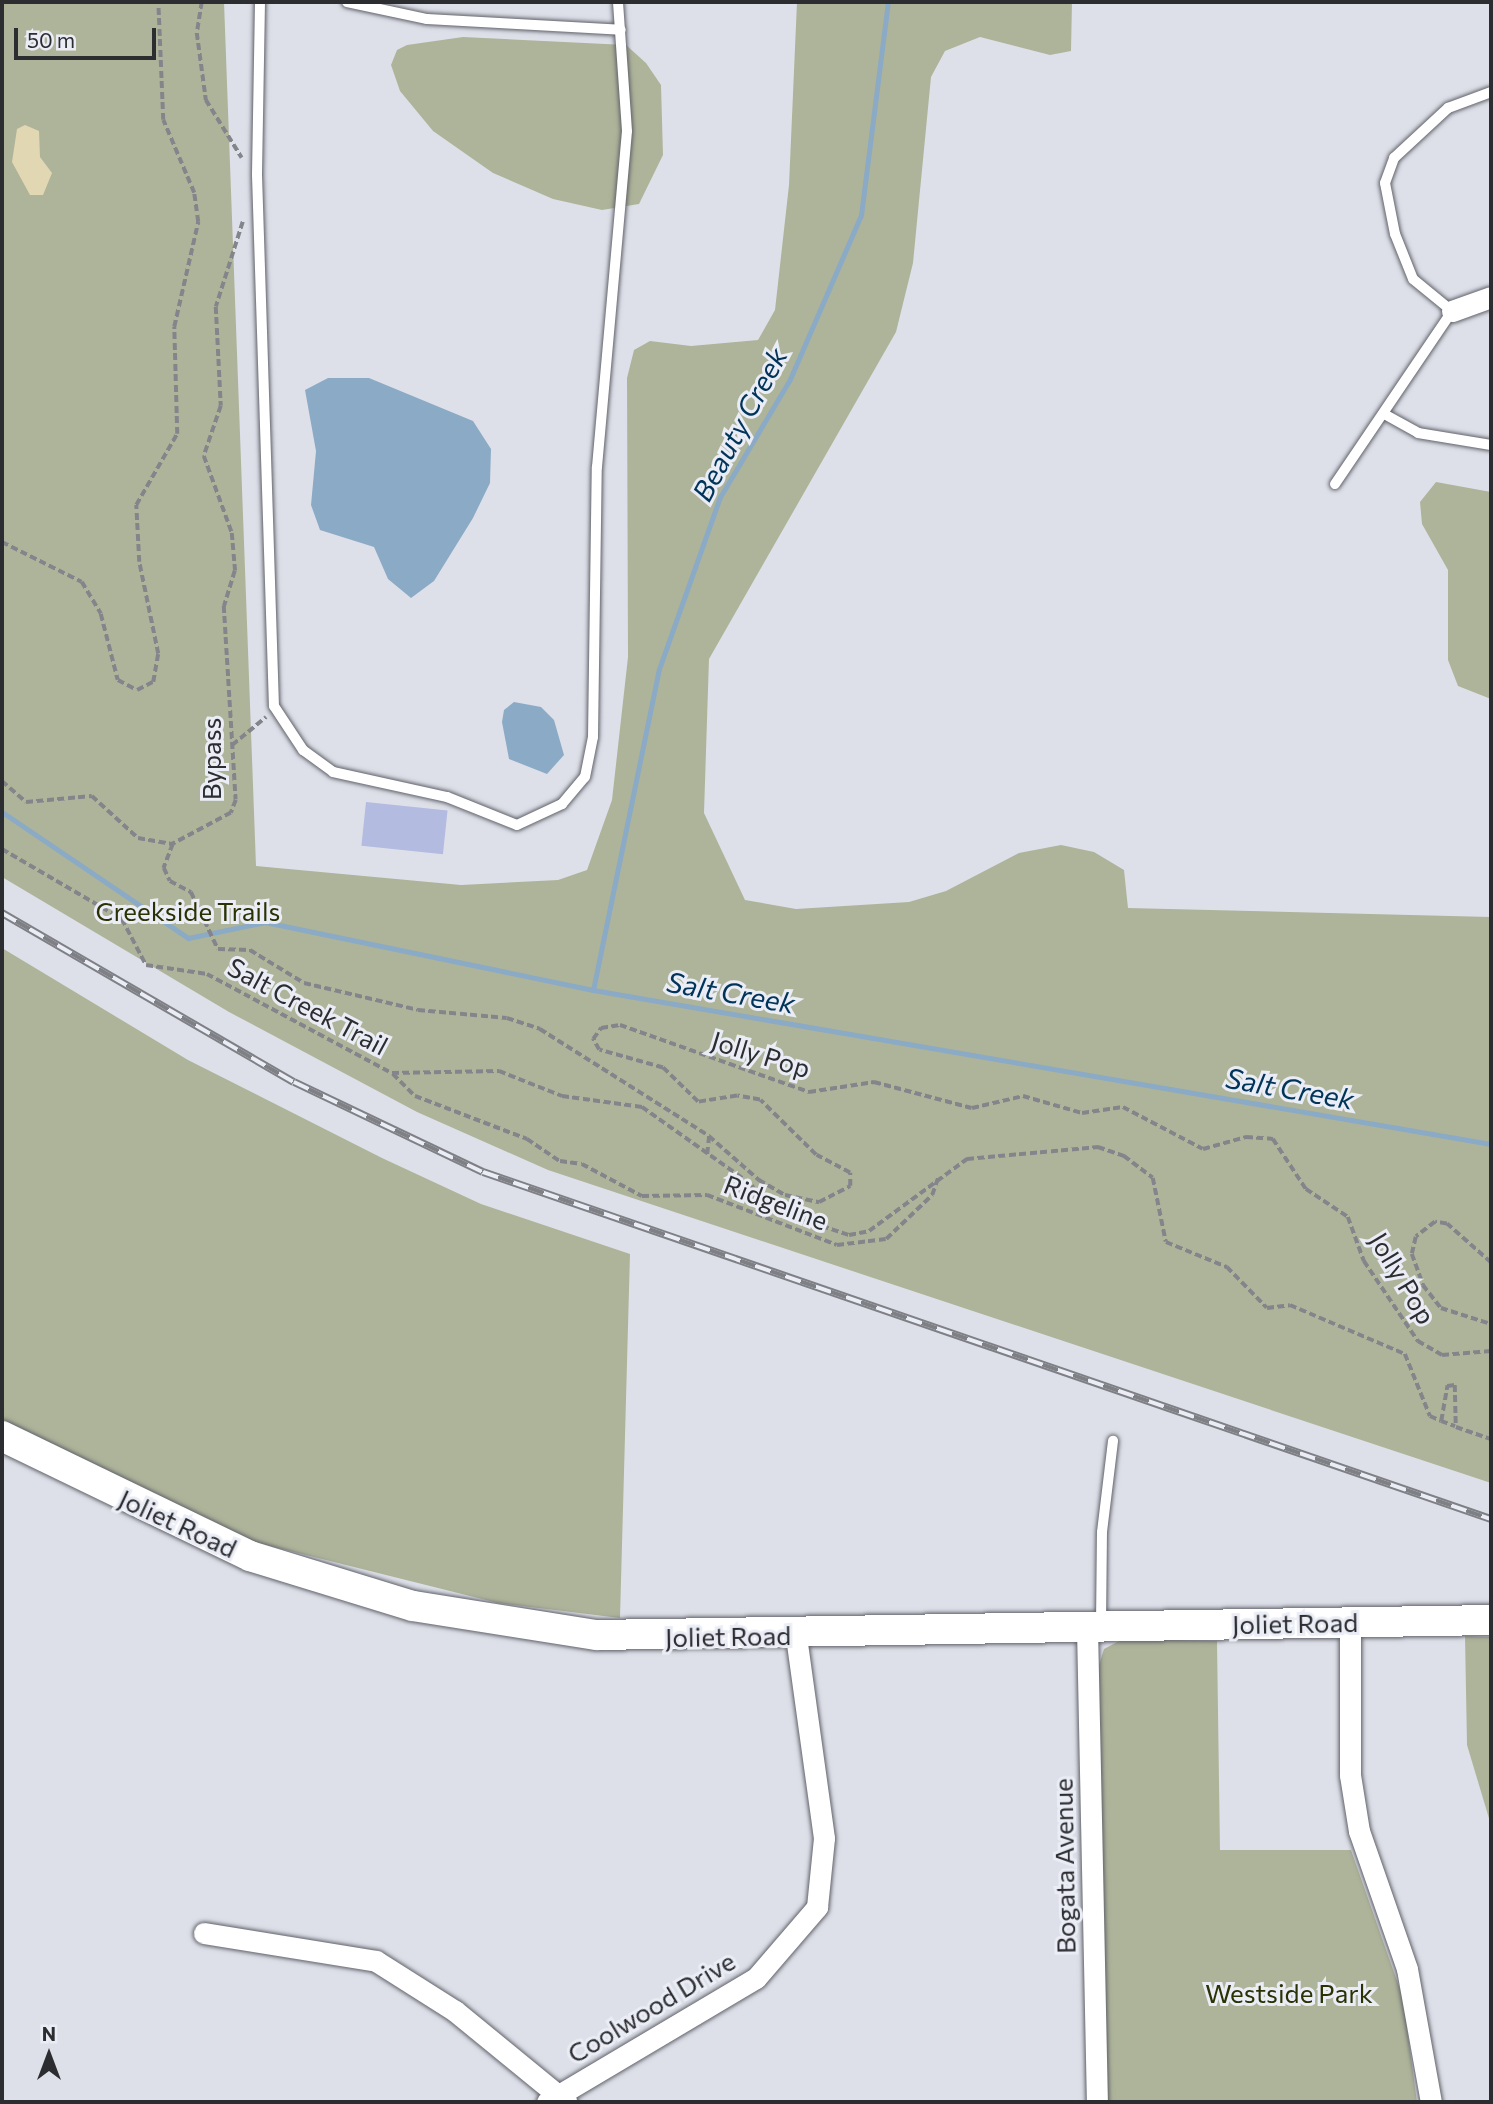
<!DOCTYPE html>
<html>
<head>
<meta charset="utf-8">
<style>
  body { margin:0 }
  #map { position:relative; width:1493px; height:2104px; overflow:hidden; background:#dee0e9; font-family:Commissioner,sans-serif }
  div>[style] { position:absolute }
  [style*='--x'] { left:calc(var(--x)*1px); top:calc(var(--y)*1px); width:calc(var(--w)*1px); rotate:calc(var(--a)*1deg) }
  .green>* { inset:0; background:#aeb49a }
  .sand>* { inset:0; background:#e1d7b2 }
  .water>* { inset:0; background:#8baac6 }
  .stream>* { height:5px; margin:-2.5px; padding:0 2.5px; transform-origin:2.5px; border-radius:2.5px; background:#8baac6 }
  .building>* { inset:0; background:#b3bbe0; transform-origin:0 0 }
  .path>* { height:3.5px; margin-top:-1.75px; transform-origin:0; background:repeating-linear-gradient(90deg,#83858b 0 7px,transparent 0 10.5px) }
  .roads { filter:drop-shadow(0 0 2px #60626a) drop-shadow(0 0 2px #60626a) }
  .lane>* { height:10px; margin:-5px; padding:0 5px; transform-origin:5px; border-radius:5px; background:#fff }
  .street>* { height:21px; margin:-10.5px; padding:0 10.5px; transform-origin:10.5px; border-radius:10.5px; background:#fff }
  .secondary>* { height:30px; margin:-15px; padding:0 15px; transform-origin:15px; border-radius:15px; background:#fff }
  .rail>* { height:8px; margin-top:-4px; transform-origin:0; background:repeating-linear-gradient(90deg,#ebedf6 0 16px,#7e8086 0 32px); box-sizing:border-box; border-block:2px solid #7e8086 }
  span { translate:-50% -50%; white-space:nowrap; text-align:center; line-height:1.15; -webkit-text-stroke:6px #ebedf6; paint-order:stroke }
  .street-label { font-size:26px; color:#2c2d31 }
  .park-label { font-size:26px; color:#2a3103 }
  .water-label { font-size:28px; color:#003459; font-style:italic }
  .frame { position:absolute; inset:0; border:4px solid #2c2d31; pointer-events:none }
  .north { position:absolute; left:14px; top:2020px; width:70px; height:70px; -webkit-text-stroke:5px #ebedf6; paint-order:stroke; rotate:0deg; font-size:19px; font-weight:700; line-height:28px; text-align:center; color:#2c2d31 }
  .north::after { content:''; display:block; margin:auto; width:24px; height:32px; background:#2c2d31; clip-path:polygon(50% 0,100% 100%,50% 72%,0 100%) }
  .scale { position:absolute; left:14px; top:28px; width:142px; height:32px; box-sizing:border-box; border:4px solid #2c2d31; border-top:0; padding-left:9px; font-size:21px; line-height:24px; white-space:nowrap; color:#2c2d31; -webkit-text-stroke:5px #ebedf6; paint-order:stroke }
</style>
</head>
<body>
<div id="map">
  <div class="green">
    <i style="clip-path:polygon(2px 2px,224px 2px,256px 866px,461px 885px,558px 880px,587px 870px,612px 800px,628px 657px,627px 378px,634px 350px,650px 341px,691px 346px,758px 340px,775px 310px,789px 185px,797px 2px,1072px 2px,1071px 51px,1050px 55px,980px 37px,945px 51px,931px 77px,913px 263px,896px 332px,709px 659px,704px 813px,745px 900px,796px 909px,909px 902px,946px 891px,1019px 853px,1061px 845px,1094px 852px,1124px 870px,1128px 908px,1491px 917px,1491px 1483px,548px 1170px,417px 1112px,229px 1012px,2px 877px)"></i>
    <i style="clip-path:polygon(463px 37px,626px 45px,646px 63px,661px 85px,663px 155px,639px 204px,602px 210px,553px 199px,493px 173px,433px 131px,400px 91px,391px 65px,397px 50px,407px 45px)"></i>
    <i style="clip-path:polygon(1436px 482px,1491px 492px,1491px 699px,1458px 686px,1448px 660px,1448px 570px,1422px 524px,1420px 502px)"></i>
    <i style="clip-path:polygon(2px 948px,188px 1060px,382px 1158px,481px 1204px,630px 1254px,620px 1618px,498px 1603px,246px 1540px,2px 1420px)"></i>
    <i style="clip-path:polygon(1465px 1636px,1491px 1637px,1491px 1825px,1467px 1745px)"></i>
    <i style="clip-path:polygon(1123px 1639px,1217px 1641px,1220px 1850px,1351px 1850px,1403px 1998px,1417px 2102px,1099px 2102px,1099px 1665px,1104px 1649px)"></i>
  </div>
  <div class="sand">
    <i style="clip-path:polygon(25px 125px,39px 131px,40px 157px,52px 173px,43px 195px,30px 195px,12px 162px,17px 129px)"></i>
  </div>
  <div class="water">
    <i style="clip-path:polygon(328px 378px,369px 378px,473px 421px,491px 449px,490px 483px,473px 518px,434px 581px,411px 598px,388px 579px,374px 547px,320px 530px,311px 505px,316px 451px,305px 390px)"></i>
    <i style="clip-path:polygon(514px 702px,541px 707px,554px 720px,564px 755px,547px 774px,509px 759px,502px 722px,504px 710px)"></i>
  </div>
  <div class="stream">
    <i style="--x:2;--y:812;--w:225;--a:34.1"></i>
    <i style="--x:188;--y:938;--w:79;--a:-11.7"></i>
    <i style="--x:265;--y:922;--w:335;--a:11.7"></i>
    <i style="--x:593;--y:990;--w:911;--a:9.73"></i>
    <i style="--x:593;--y:990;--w:328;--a:-78.4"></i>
    <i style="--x:659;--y:669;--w:182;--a:-70.5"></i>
    <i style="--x:720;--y:497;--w:137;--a:-59.3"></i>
    <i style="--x:790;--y:379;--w:179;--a:-66.6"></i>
    <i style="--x:861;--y:215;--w:215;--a:-82.8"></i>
  </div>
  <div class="building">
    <i style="left:366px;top:802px;width:82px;height:44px;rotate:6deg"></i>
  </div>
  <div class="path">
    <i style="--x:202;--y:2;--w:31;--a:99"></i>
    <i style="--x:197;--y:33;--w:68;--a:82.3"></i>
    <i style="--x:206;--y:100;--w:68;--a:58.2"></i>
    <i style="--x:243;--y:222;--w:89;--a:107.6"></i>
    <i style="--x:216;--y:307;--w:99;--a:87.1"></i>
    <i style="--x:221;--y:406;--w:53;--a:108.8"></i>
    <i style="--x:204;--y:456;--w:82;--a:70"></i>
    <i style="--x:232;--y:533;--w:38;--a:85"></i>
    <i style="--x:235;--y:571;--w:37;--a:107"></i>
    <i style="--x:224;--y:606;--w:194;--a:86.5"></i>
    <i style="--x:236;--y:800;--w:14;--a:111"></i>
    <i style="--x:231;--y:813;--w:66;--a:151.9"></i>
    <i style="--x:173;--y:844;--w:26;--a:111"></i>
    <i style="--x:164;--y:868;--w:14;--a:65"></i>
    <i style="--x:170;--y:881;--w:24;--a:28"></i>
    <i style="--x:191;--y:892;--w:63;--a:64.7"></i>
    <i style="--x:218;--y:949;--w:32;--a:2"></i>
    <i style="--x:250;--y:950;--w:63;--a:31.4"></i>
    <i style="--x:304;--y:983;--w:117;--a:13.3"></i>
    <i style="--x:418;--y:1010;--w:89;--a:5.1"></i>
    <i style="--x:507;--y:1018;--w:35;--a:18"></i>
    <i style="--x:540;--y:1029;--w:200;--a:32.3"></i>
    <i style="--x:709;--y:1136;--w:67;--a:41.3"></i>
    <i style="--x:759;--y:1180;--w:30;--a:30"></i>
    <i style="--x:785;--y:1195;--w:35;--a:12"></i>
    <i style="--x:819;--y:1202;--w:35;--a:-27"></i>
    <i style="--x:850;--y:1186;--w:13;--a:-90"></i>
    <i style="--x:850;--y:1173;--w:38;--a:-152"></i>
    <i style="--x:816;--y:1155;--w:78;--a:-135.5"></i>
    <i style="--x:760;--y:1100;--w:23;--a:-170"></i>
    <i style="--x:737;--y:1096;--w:39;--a:171"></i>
    <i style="--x:698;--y:1102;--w:49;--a:-135.8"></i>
    <i style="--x:663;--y:1068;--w:66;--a:-164.3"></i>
    <i style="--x:599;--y:1050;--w:13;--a:-119"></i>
    <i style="--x:593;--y:1039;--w:14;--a:-54"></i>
    <i style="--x:601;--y:1028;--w:19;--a:-9"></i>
    <i style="--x:620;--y:1025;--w:201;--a:19.5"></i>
    <i style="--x:809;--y:1092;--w:66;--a:-8.7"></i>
    <i style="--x:874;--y:1082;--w:101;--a:14.9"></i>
    <i style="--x:972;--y:1108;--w:52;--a:-13.2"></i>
    <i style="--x:1023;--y:1096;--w:61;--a:16.1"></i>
    <i style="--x:1082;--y:1113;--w:41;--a:-8.3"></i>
    <i style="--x:1123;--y:1107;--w:90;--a:27.7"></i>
    <i style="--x:1203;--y:1149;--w:45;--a:-15.6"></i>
    <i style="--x:1246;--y:1137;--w:27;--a:4"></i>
    <i style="--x:1273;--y:1139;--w:60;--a:56.6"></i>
    <i style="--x:1306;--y:1189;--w:50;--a:33.7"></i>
    <i style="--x:1348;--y:1217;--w:47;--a:70"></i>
    <i style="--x:1364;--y:1261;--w:97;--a:56"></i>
    <i style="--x:1418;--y:1341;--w:28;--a:30"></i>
    <i style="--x:1442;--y:1355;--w:49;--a:-4.7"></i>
    <i style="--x:2;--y:542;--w:89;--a:26.6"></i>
    <i style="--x:82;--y:582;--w:37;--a:59"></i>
    <i style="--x:101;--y:614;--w:68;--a:75.6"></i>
    <i style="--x:118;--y:680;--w:21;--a:28"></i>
    <i style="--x:137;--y:690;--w:18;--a:-27"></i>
    <i style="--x:153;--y:682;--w:28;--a:-80"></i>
    <i style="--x:158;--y:654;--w:94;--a:-101.7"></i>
    <i style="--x:139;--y:562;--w:57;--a:-93"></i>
    <i style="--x:136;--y:505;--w:82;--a:-60"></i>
    <i style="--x:177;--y:434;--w:107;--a:-91.6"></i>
    <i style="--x:174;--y:327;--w:108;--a:-77.1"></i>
    <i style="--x:198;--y:222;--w:29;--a:-98"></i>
    <i style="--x:194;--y:193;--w:79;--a:-113"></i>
    <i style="--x:163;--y:120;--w:118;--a:-92.4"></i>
    <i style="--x:232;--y:745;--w:44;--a:-39.5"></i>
    <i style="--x:2;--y:781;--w:32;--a:41"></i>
    <i style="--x:26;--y:802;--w:66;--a:-5.2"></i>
    <i style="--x:92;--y:796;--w:62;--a:42.4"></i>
    <i style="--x:138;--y:838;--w:36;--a:10"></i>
    <i style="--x:2;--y:849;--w:139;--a:30.3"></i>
    <i style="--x:122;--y:919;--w:52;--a:62.4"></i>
    <i style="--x:146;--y:965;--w:62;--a:8.4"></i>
    <i style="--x:207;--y:974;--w:210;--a:28.2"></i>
    <i style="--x:392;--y:1073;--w:107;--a:-1.1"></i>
    <i style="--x:499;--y:1071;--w:68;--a:21.6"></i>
    <i style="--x:562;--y:1096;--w:81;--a:7.8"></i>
    <i style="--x:642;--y:1107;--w:135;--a:35.3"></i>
    <i style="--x:752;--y:1185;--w:23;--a:65"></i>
    <i style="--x:762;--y:1206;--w:92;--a:18.4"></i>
    <i style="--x:849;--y:1235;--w:20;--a:-11"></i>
    <i style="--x:869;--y:1231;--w:122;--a:-36.3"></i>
    <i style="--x:967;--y:1159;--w:132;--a:-5.2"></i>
    <i style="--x:1098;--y:1147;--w:28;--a:19"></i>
    <i style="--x:1124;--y:1156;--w:36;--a:37"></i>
    <i style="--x:1153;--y:1178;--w:65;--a:78.5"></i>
    <i style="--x:1166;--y:1242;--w:66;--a:22.3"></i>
    <i style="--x:1227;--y:1267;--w:57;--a:45.7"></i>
    <i style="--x:1267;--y:1308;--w:23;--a:-7"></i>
    <i style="--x:1290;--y:1305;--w:125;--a:23.1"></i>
    <i style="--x:1405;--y:1354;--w:67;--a:68"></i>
    <i style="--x:1430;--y:1416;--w:12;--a:24"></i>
    <i style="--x:1441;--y:1421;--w:36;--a:-80"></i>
    <i style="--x:1447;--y:1386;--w:8;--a:-7"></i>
    <i style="--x:1455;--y:1385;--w:42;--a:88.6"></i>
    <i style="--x:1456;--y:1427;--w:37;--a:19"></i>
    <i style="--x:393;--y:1074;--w:31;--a:45"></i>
    <i style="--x:415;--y:1096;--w:120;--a:21"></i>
    <i style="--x:527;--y:1139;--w:40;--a:34"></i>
    <i style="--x:560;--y:1161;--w:22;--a:8"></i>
    <i style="--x:582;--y:1164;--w:68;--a:28.1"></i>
    <i style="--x:642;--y:1196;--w:65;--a:-0.9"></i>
    <i style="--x:707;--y:1195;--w:139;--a:21"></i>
    <i style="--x:837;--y:1245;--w:49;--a:-7"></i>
    <i style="--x:886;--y:1239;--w:64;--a:-43.7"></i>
    <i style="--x:932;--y:1195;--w:18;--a:-71"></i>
    <i style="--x:707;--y:1154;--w:18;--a:-84"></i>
    <i style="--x:1491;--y:1263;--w:59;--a:-138.4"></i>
    <i style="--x:1447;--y:1224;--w:12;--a:-171"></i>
    <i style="--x:1435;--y:1222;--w:24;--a:142"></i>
    <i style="--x:1416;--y:1237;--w:17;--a:103"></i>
    <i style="--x:1412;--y:1254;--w:33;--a:70"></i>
    <i style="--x:1423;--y:1285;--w:29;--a:52"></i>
    <i style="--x:1441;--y:1308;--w:52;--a:17.7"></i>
    <i style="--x:1441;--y:1421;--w:15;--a:20"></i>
  </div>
  <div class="roads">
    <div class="lane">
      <i style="--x:260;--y:2;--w:173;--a:91"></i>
      <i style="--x:257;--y:175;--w:531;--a:88.17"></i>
      <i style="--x:274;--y:706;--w:53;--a:56.6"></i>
      <i style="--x:303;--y:750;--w:37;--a:36"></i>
      <i style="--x:333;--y:772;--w:117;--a:12.4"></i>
      <i style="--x:447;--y:797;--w:75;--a:21.8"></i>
      <i style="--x:517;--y:825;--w:50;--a:-25"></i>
      <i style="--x:562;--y:804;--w:35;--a:-50"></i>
      <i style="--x:585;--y:777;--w:41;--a:-78.7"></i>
      <i style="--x:593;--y:737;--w:270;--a:-89.2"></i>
      <i style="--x:597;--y:467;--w:337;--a:-84.9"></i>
      <i style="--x:627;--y:131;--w:129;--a:-94"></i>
      <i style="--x:347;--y:2;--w:82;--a:12"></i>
      <i style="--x:427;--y:19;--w:194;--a:3.2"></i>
      <i style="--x:1386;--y:415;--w:37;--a:29"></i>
      <i style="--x:1418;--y:433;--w:74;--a:9.3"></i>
      <i style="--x:1335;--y:484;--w:209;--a:-55.9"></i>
      <i style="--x:1452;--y:311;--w:50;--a:-140.6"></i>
      <i style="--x:1413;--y:279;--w:48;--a:-111.8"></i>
      <i style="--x:1395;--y:234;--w:52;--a:-101.1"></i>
      <i style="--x:1385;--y:183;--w:27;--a:-70"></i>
      <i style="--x:1394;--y:158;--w:74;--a:-42.8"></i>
      <i style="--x:1448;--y:108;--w:46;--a:-20.4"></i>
      <i style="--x:1101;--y:1625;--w:93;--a:-89.4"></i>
      <i style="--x:1102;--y:1532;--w:92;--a:-83.1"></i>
    </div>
    <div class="street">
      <i style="--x:1452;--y:311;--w:41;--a:-19.7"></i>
      <i style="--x:1350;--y:1622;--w:153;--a:90"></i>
      <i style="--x:1350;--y:1775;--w:57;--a:80.9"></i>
      <i style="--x:1359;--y:1831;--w:146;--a:70.8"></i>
      <i style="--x:1407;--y:1969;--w:135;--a:79.8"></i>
      <i style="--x:1087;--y:1628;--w:474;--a:88.8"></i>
      <i style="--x:204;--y:1933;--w:174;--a:9.2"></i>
      <i style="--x:376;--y:1961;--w:93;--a:32.3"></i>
      <i style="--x:455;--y:2011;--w:144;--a:39.3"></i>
      <i style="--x:547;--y:2102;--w:243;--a:-30.7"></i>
      <i style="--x:756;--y:1978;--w:94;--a:-49.3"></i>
      <i style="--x:817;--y:1907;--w:69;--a:-84.2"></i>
      <i style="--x:824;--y:1838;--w:205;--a:-97.9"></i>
    </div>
    <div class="secondary">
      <i style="--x:2;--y:1436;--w:276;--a:25.8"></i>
      <i style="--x:250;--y:1556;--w:170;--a:17.1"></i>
      <i style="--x:413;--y:1606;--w:186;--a:9"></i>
      <i style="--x:597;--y:1635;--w:894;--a:-0.96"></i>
    </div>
  </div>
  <div class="rail">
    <i style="--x:2;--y:913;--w:337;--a:30.1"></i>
    <i style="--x:294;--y:1082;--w:209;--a:25.5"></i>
    <i style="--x:483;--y:1172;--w:1066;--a:19"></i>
  </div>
  <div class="street-label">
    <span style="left:211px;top:759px;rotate:-90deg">Bypass</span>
    <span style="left:308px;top:1006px;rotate:28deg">Salt Creek Trail</span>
    <span style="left:761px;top:1054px;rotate:17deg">Jolly Pop</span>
    <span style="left:776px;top:1202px;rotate:21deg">Ridgeline</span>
    <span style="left:1403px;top:1278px;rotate:59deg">Jolly Pop</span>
    <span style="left:178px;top:1523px;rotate:25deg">Joliet Road</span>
    <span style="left:1295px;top:1623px;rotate:-1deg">Joliet Road</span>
    <span style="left:728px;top:1636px;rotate:-1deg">Joliet Road</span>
    <span style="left:1064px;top:1866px;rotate:-91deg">Bogata Avenue</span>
    <span style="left:651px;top:2007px;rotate:-31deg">Coolwood Drive</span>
  </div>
  <div class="park-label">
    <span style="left:188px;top:911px">Creekside Trails</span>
    <span style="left:1289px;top:1993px">Westside Park</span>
  </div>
  <div class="water-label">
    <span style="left:739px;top:424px;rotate:-62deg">Beauty Creek</span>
    <span style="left:731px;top:992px;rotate:10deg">Salt Creek</span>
    <span style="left:1290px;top:1088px;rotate:10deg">Salt Creek</span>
  </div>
  <div class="frame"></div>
  <div class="north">N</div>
  <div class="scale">50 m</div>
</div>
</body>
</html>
